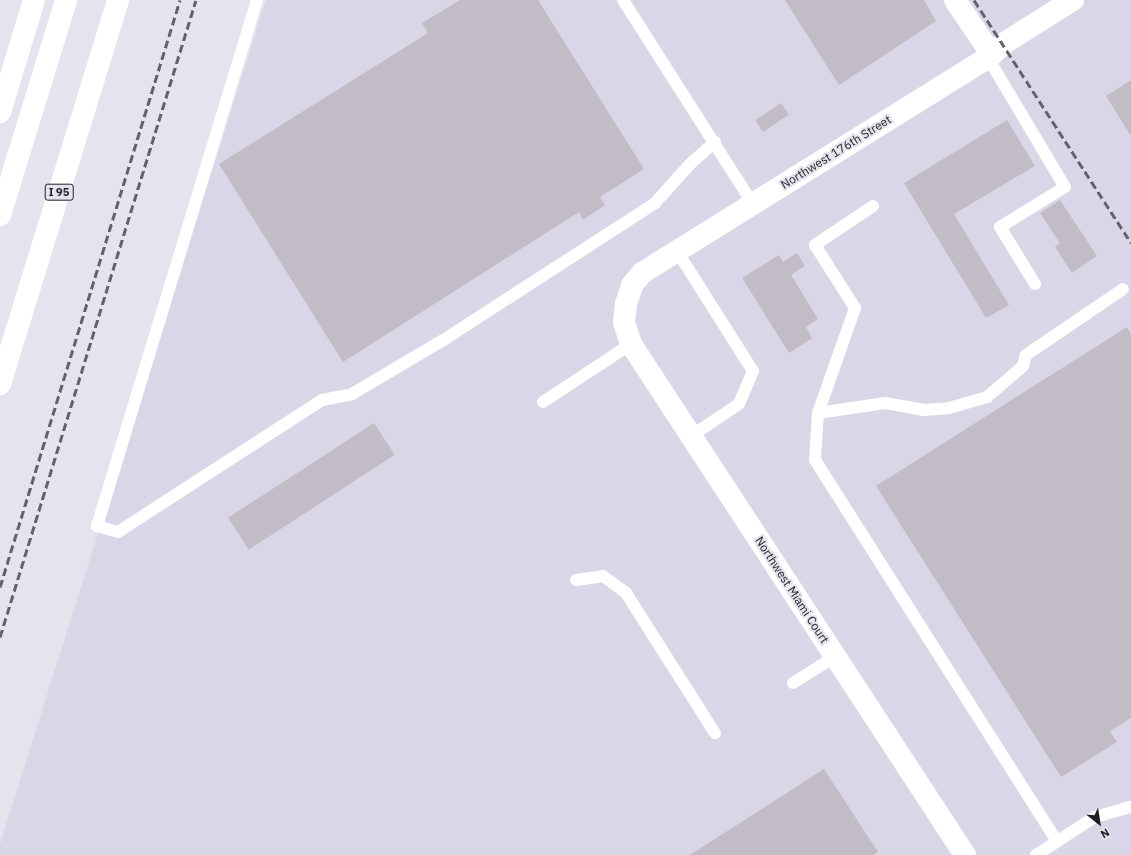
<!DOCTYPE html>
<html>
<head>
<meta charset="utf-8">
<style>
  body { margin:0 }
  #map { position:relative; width:1131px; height:855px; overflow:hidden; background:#e5e3ed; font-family:"IBM Plex Sans",sans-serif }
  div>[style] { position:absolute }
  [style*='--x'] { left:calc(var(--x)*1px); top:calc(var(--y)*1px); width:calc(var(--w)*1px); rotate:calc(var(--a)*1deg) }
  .built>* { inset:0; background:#d9d6e8 }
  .building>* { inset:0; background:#c1bcc5; transform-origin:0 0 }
  .lane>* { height:12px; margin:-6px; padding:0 6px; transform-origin:6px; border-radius:6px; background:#fff }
  .street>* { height:22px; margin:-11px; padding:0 11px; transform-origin:11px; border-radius:11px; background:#fff }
  .highway>* { height:22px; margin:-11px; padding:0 11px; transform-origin:11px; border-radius:11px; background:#fff }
  .rail>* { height:3px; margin-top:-1.5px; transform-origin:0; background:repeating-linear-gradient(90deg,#646268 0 8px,transparent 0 12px) }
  span { translate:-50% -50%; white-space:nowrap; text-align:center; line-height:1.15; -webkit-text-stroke:4px #e5e3ed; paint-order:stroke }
  .shield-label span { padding:1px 3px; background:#e5e3ed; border:1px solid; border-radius:3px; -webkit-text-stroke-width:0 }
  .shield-label { font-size:11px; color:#1f1e22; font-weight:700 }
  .street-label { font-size:12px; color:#1f1e22 }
  .north { position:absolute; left:1079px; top:803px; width:40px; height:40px; -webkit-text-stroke:3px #e5e3ed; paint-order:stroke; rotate:150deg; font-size:11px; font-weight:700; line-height:16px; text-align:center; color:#1f1e22 }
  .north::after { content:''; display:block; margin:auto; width:14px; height:18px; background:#1f1e22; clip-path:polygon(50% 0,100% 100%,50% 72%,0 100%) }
</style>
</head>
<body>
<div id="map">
  <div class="built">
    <i style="clip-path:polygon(266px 0,1131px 0,1131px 855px,0 855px,0 844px)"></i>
  </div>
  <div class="building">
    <i style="clip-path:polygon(460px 0,538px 0,644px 169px,600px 197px,605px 205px,583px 220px,579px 212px,343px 362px,219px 164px,428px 33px,422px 23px)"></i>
    <i style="clip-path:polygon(785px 0,924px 0,936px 21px,839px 85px)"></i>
    <i style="clip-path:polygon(1131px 80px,1131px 136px,1106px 96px)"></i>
    <i style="left:781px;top:103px;width:14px;height:31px;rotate:56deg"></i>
    <i style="clip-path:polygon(1007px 120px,1035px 166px,954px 214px,1009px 305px,986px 318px,904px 183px)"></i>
    <i style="clip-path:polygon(1060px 200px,1097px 256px,1072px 273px,1055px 247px,1060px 243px,1040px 213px)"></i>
    <i style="clip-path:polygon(797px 253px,805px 266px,791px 275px,818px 319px,806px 327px,812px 338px,789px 353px,742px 278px,779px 255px,783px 262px)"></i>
    <i style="clip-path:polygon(1127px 327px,1131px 334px,1131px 718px,1110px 731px,1117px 742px,1061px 777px,876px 486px)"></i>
    <i style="left:374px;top:423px;width:38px;height:174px;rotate:57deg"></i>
    <i style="clip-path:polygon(824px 769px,878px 852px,873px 855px,690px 855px)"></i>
  </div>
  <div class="lane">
    <i style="--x:257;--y:0;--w:550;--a:106.92"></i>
    <i style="--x:97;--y:526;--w:22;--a:16"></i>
    <i style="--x:118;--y:532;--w:243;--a:-32.9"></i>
    <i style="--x:322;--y:400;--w:31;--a:-11"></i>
    <i style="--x:352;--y:394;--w:108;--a:-30.6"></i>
    <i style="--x:445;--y:339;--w:250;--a:-32.9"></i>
    <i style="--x:655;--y:203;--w:54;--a:-48"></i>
    <i style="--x:691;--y:163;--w:32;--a:-41"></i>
    <i style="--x:623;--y:0;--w:242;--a:57.5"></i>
    <i style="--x:988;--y:58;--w:150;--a:59.2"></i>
    <i style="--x:1065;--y:187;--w:76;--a:148.4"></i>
    <i style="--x:1000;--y:227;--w:67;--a:58.4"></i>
    <i style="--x:873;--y:206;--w:70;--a:146.1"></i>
    <i style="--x:815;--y:245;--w:75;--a:57.6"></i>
    <i style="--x:855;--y:308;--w:111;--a:109.4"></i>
    <i style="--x:818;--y:413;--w:47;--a:93.7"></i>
    <i style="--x:815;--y:460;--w:452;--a:57.6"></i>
    <i style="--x:677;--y:251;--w:142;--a:57.7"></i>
    <i style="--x:753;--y:371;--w:36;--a:113"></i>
    <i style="--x:739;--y:404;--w:58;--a:146.3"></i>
    <i style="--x:543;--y:402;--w:105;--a:-33.4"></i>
    <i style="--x:818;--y:413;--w:68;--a:-8.5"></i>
    <i style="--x:885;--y:403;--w:39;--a:10"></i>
    <i style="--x:923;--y:410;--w:26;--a:-4"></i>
    <i style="--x:949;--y:408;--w:40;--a:-16"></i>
    <i style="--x:987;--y:397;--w:48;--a:-40.7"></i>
    <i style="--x:1023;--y:366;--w:11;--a:-75"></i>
    <i style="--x:1026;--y:355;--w:117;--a:-34.2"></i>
    <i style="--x:576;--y:580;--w:27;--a:-8"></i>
    <i style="--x:603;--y:576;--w:29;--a:36"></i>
    <i style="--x:626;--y:593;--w:166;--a:57.6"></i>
    <i style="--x:793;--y:683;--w:51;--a:-32.1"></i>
    <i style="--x:1036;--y:855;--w:70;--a:-32.8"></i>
    <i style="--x:1095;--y:817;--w:37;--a:-16"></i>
  </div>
  <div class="street">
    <i style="--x:955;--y:0;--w:66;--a:56.1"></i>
    <i style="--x:965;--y:855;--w:610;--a:-123.17"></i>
    <i style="--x:631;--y:344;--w:23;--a:-108"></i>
    <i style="--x:624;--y:322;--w:18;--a:-84"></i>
    <i style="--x:626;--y:304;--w:20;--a:-72"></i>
    <i style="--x:632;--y:285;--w:16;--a:-50"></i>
    <i style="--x:642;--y:273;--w:407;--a:-31.9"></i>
    <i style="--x:988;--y:58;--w:21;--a:-43"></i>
    <i style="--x:1003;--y:44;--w:83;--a:-32.2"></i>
  </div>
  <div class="highway">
    <i style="--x:0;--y:112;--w:117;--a:-73.1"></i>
    <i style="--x:0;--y:215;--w:225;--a:-72.9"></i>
    <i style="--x:0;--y:384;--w:402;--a:-72.9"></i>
  </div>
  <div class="rail">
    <i style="--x:974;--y:0;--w:289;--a:57.1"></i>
    <i style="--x:0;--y:587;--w:614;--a:-72.95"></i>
    <i style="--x:0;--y:637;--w:666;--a:-72.9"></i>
  </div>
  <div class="shield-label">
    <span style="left:59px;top:192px">I 95</span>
  </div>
  <div class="street-label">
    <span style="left:836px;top:152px;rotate:-32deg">Northwest 176th Street</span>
    <span style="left:792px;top:590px;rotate:57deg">Northwest Miami Court</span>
  </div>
  <div class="north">N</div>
</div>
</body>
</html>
